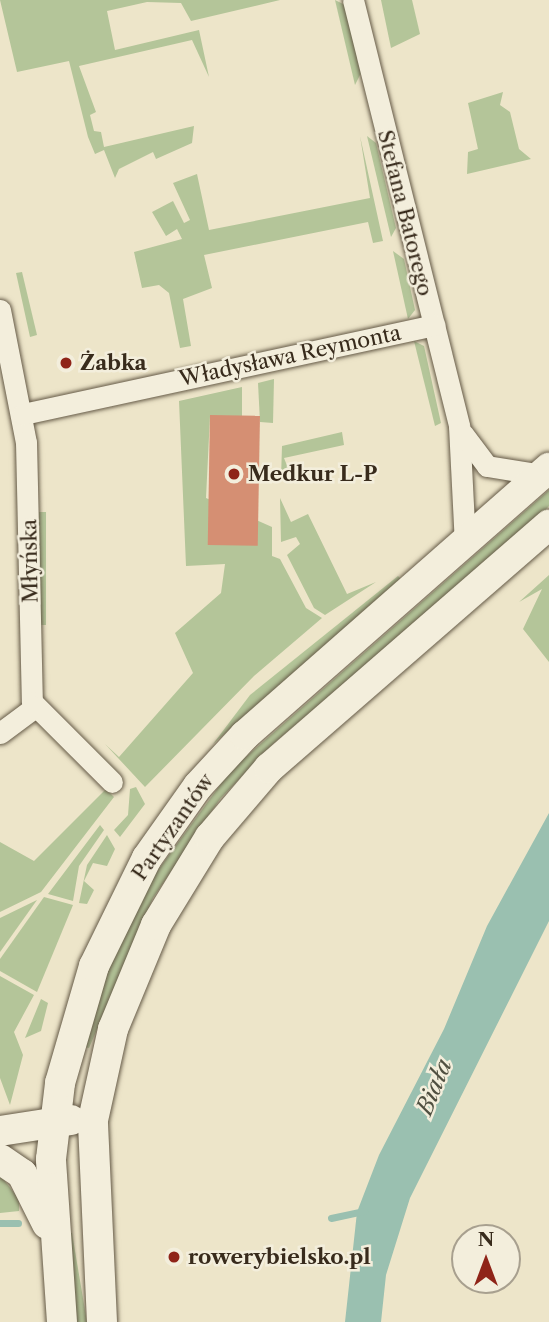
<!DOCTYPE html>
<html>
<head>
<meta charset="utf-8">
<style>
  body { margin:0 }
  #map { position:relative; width:549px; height:1322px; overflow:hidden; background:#ede5c9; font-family:"Libre Caslon Text",serif }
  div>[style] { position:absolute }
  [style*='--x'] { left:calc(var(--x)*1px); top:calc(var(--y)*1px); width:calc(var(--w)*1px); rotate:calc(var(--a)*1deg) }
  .green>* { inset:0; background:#b4c599; transform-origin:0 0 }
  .water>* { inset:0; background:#9ac0b0 }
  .stream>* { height:7px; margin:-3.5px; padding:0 3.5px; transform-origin:3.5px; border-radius:3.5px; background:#9ac0b0 }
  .building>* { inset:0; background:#d58f73; transform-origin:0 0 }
  .roads { filter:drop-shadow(0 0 2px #655a47) drop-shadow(0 0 2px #655a47) }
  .street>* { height:21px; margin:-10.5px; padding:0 10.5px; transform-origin:10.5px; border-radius:10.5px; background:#f3eedc }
  .secondary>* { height:30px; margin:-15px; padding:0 15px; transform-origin:15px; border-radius:15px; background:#f3eedc }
  .dots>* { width:19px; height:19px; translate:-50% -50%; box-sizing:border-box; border:4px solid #f3eedc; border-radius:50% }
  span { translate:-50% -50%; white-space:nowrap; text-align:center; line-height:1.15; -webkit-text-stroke:5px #f3eedc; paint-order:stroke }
  .street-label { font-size:21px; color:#382b1c }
  .poi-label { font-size:21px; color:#382b1c; font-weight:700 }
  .left { translate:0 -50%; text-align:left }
  .water-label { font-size:23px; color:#505041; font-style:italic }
  .north { position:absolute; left:451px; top:1224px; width:70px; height:70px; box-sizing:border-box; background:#f3eedc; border:2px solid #a8a08f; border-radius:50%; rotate:0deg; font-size:19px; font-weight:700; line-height:28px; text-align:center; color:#382b1c }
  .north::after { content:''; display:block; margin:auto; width:24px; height:32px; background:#8f2418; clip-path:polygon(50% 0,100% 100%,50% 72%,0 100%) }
</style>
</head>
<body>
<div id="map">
  <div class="green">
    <i style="clip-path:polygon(0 0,280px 0,191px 21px,181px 3px,147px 2px,107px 11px,115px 50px,199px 30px,209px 77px,192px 40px,79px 66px,96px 112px,90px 115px,94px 131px,101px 132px,104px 147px,194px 126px,192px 143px,156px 159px,153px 152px,119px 169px,115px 178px,104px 150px,95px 154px,88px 137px,69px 61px,17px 72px)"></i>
    <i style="clip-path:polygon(335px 0,345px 5px,361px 73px,355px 85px)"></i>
    <i style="clip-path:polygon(381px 0,412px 0,420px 34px,391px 48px)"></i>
    <i style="clip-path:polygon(503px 92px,500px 105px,510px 112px,519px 149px,531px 159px,467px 174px,468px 152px,478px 149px,468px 103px)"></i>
    <i style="clip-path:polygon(360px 136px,383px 241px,373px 243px,368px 222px,204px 255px,212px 288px,183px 299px,191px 346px,180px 348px,169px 293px,159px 285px,142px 288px,134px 252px,182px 239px,177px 229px,166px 236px,152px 212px,173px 201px,184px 223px,190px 220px,173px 183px,197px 174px,209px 230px,370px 198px)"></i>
    <i style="clip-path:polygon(367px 136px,376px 143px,396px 228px,391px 237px)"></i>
    <i style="clip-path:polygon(393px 251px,404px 259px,415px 310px,408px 319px)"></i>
    <i style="clip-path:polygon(22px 272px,37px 335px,30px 337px,16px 273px)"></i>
    <i style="clip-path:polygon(414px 341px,424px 346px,441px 423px,435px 426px)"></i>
    <i style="clip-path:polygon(274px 379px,273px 423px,260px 422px,258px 383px)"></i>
    <i style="clip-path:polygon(242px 387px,242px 416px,210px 416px,206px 498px,272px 527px,272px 556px,280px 559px,306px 608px,322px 618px,254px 676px,145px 787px,105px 744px,119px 757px,193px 673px,175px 633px,221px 593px,225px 564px,186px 566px,179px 401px)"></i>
    <i style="clip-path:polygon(342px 432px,344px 445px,284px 458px,292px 478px,281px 478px,282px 446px)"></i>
    <i style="clip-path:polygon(549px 490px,549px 506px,538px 518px,274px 743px,220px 799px,153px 898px,89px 1048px,81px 1046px,113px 957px,153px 877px,231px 770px)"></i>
    <i style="clip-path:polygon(280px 498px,291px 522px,308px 514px,347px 594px,376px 582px,325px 615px,314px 608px,287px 555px,300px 544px,296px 537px,281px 542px)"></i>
    <i style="left:39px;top:512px;width:7px;height:113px"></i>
    <i style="clip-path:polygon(549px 575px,549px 662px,523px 629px,542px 589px,519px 602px)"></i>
    <i style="clip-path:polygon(398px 576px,402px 580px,213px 744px,250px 695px)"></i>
    <i style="clip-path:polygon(136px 787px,145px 804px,120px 837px,114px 830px,128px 815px,130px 789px)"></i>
    <i style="clip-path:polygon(106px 789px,114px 797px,41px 892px,0 912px,0 842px,34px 861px)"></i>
    <i style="clip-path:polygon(100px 825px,104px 830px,79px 866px,73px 901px,48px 894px)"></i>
    <i style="clip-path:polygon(107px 835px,115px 849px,107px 866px,93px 863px,84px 881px,94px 890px,87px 904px,79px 903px,87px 865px)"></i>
    <i style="clip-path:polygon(44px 897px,73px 905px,37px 992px,0 971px,0 959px)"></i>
    <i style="clip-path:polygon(37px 900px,0 952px,0 918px)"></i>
    <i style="clip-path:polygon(0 976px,34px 995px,14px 1032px,23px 1055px,10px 1105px,0 1078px)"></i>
    <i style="clip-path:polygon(41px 999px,48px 1003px,41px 1031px,25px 1038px)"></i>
    <i style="clip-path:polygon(0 1175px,19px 1199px,19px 1211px,0 1213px)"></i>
    <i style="clip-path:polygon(69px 1233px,72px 1233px,87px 1322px,77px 1322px)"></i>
  </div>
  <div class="water">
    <i style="clip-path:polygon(549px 813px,549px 921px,410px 1198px,386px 1275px,381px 1322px,345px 1322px,357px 1212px,379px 1155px,444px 1029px,487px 926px)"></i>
  </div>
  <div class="stream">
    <i style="--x:331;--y:1218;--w:34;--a:-12"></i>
    <i style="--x:0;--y:1223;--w:18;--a:0"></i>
  </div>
  <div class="building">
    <i style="left:210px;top:415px;width:50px;height:130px;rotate:1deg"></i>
  </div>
  <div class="roads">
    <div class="street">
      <i style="--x:353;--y:0;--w:439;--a:76"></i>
      <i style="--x:459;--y:426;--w:120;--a:87.1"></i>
      <i style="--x:0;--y:310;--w:135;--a:78.9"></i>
      <i style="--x:26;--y:442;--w:260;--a:88.7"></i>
      <i style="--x:32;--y:702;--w:113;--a:45"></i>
      <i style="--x:23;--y:414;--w:421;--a:-12.2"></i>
      <i style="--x:463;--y:434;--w:40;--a:53"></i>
      <i style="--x:487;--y:466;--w:57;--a:9.1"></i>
      <i style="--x:0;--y:733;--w:44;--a:-36.6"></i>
    </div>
    <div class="secondary">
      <i style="--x:0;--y:1131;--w:72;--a:-8.8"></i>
      <i style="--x:0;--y:1159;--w:27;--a:34"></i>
      <i style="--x:22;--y:1174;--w:56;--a:63.4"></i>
      <i style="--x:62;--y:1322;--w:163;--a:-93.9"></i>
      <i style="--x:51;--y:1159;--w:77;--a:-83.2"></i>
      <i style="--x:60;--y:1083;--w:122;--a:-73.8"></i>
      <i style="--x:94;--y:966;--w:120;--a:-63.9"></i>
      <i style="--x:147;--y:858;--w:88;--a:-54.7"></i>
      <i style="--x:198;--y:786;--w:69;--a:-47.3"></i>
      <i style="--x:245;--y:735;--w:405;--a:-41.3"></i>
      <i style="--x:102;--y:1322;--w:202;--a:-92.6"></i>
      <i style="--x:93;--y:1120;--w:93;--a:-77.6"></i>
      <i style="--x:113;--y:1029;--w:113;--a:-67.5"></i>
      <i style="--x:156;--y:925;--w:103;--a:-58.5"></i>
      <i style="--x:210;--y:837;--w:91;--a:-49.5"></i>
      <i style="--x:269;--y:768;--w:371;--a:-41"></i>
    </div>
  </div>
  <div class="dots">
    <i style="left:66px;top:363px;background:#8f2418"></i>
    <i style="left:234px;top:474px;background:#8f2418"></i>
    <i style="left:174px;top:1257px;background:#8f2418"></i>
  </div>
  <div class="street-label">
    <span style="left:405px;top:213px;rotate:76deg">Stefana Batorego</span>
    <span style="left:290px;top:356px;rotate:-12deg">Władysława Reymonta</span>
    <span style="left:30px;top:561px;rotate:-91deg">Młyńska</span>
    <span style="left:173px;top:827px;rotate:-55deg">Partyzantów</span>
  </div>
  <div class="poi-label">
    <span class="left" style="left:80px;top:363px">Żabka</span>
    <span class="left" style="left:248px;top:474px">Medkur L-P</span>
    <span class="left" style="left:188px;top:1257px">rowerybielsko.pl</span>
  </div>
  <div class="water-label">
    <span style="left:434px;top:1087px;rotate:-68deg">Biała</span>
  </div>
  <div class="north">N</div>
</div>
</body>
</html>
